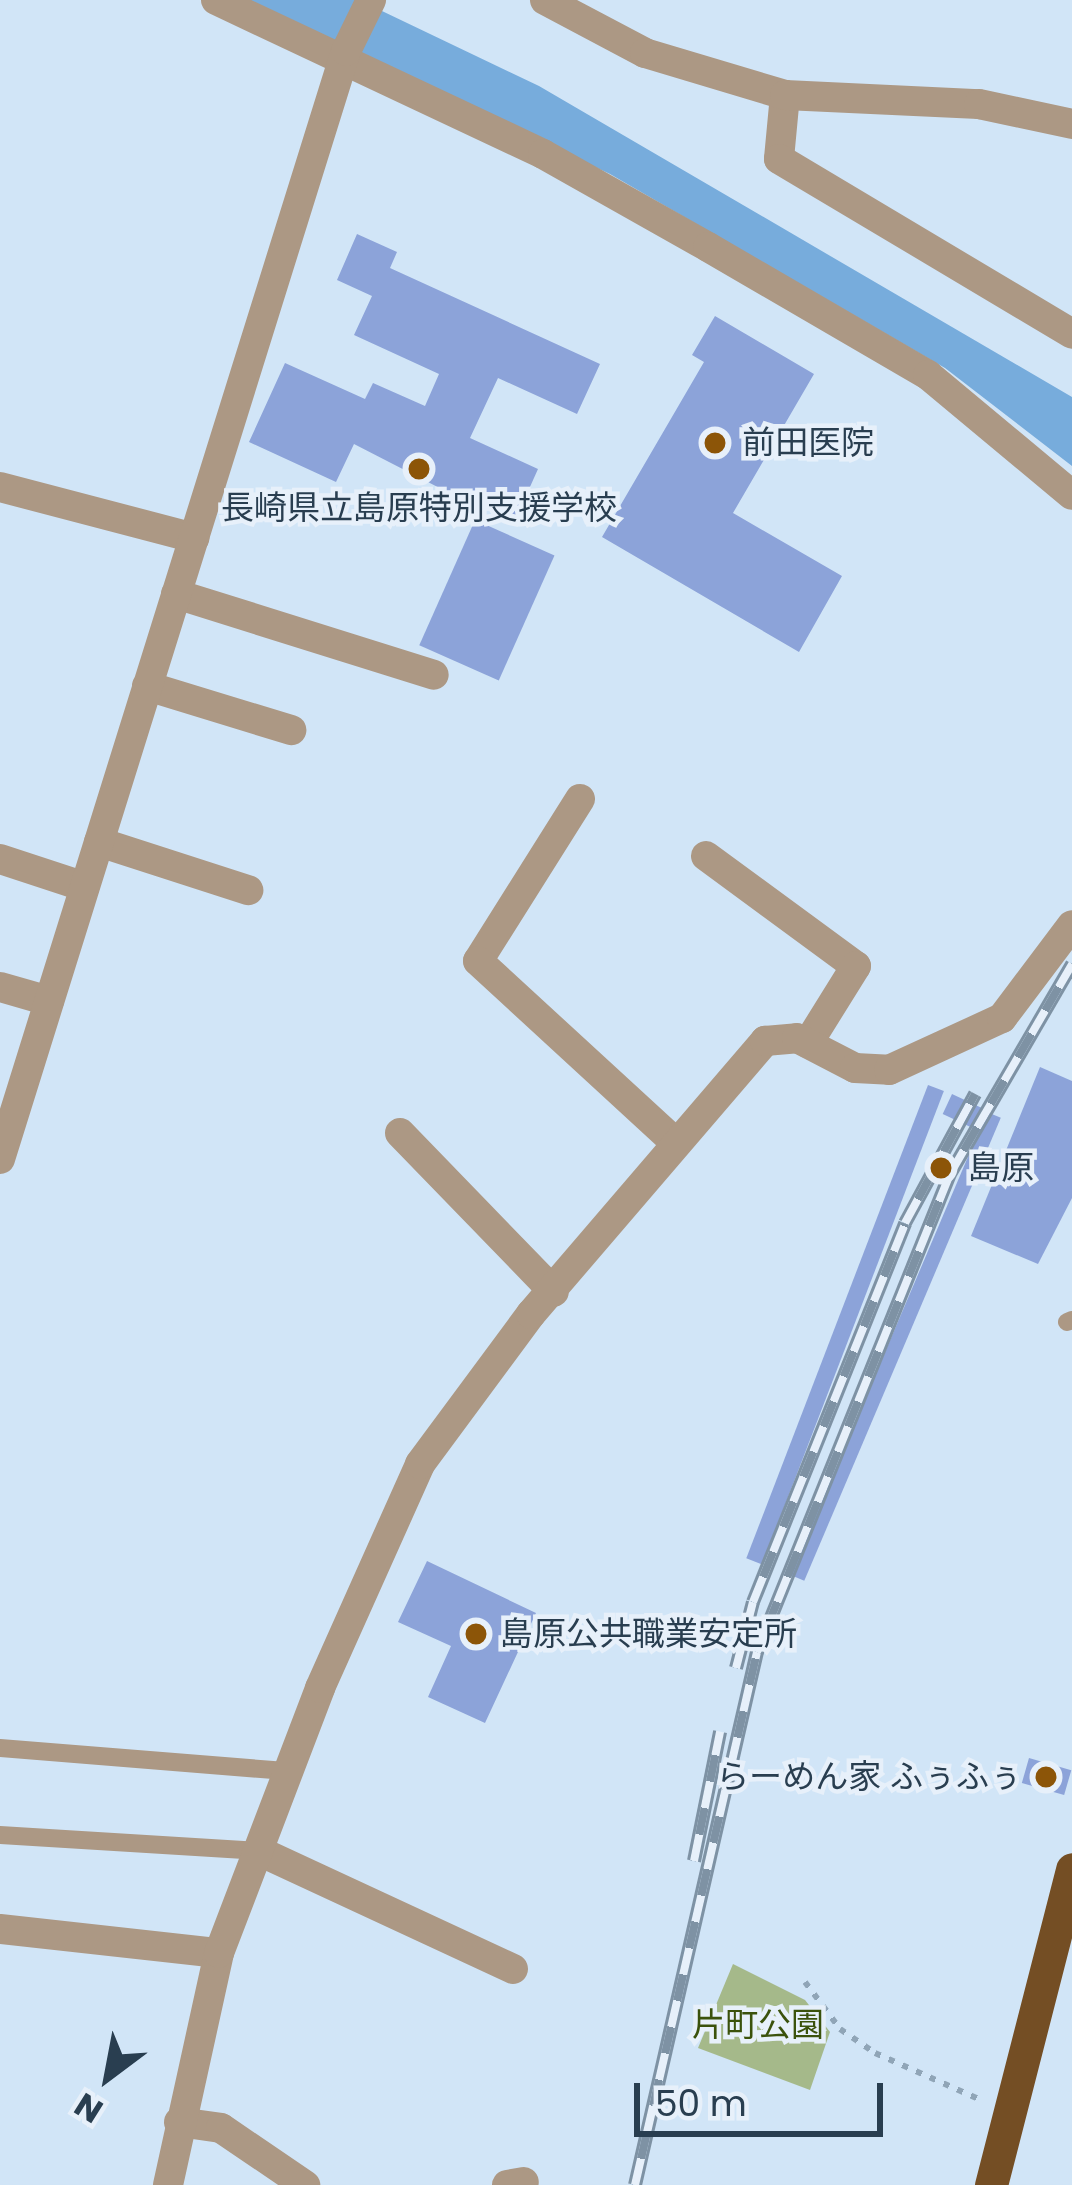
<!DOCTYPE html>
<html>
<head>
<meta charset="utf-8">
<style>
  body { margin:0 }
  #map { position:relative; width:1072px; height:2185px; overflow:hidden; background:#d1e5f7; font-family:Poppins,"Noto Sans JP",sans-serif }
  div>[style] { position:absolute }
  [style*='--x'] { left:calc(var(--x)*1px); top:calc(var(--y)*1px); width:calc(var(--w)*1px); rotate:calc(var(--a)*1deg) }
  .green>* { inset:0; background:#a5b98a }
  .water>* { inset:0; background:#77acdc }
  .building>* { inset:0; background:#8ca3d9; transform-origin:0 0 }
  .path>* { height:6px; margin-top:-3px; transform-origin:0; background:repeating-linear-gradient(90deg,#90a5b7 0 6px,transparent 0 15px) }
  .service>* { height:18px; margin:-9px; padding:0 9px; transform-origin:9px; border-radius:9px; background:#ac9884 }
  .minor>* { height:30px; margin:-15px; padding:0 15px; transform-origin:15px; border-radius:15px; background:#ac9884 }
  .tertiary>* { height:30px; margin:-15px; padding:0 15px; transform-origin:15px; border-radius:15px; background:#ac9884 }
  .trunk>* { height:33px; margin:-16.5px; padding:0 16.5px; transform-origin:16.5px; border-radius:16.5px; background:#744e24 }
  .rail>* { height:14px; margin-top:-7px; transform-origin:0; background:repeating-linear-gradient(90deg,#e7f0fa 0 27px,#7e92a4 0 54px); box-sizing:border-box; border-block:3px solid #7e92a4 }
  .dots>* { width:33px; height:33px; translate:-50% -50%; box-sizing:border-box; border:6px solid #e7f0fa; border-radius:50% }
  span { translate:-50% -50%; white-space:nowrap; text-align:center; line-height:1.15; -webkit-text-stroke:9px #e7f0fa; paint-order:stroke }
  .poi-label { font-size:33px; color:#293e50 }
  .left { translate:0 -50%; text-align:left }
  .right { translate:-100% -50%; text-align:right }
  .park-label { font-size:33px; color:#3b520c }
  .north { position:absolute; left:48px; top:2017px; width:120px; height:120px; -webkit-text-stroke:9px #e7f0fa; paint-order:stroke; rotate:212deg; font-size:33px; font-weight:700; line-height:48px; text-align:center; color:#293e50 }
  .north::after { content:''; display:block; margin:auto; width:42px; height:54px; background:#293e50; clip-path:polygon(50% 0,100% 100%,50% 72%,0 100%) }
  .scale { position:absolute; left:634px; top:2083px; width:249px; height:54px; box-sizing:border-box; border:6px solid #293e50; border-top:0; padding-left:15px; font-size:36px; line-height:42px; white-space:nowrap; color:#293e50; -webkit-text-stroke:9px #e7f0fa; paint-order:stroke }
</style>
</head>
<body>
<div id="map">
  <div class="green">
    <i style="clip-path:polygon(733px 1964px,805px 2000px,830px 2032px,810px 2090px,698px 2048px)"></i>
  </div>
  <div class="water">
    <i style="clip-path:polygon(239px 0,359px 0,539px 86px,1072px 397px,1072px 466px,945px 368px,610px 174px)"></i>
  </div>
  <div class="building">
    <i style="clip-path:polygon(357px 234px,397px 252px,390px 268px,600px 364px,577px 414px,498px 378px,470px 438px,538px 469px,517px 516px,462px 491px,459px 498px,354px 444px,336px 482px,249px 442px,285px 363px,365px 399px,373px 383px,425px 406px,439px 374px,354px 335px,372px 296px,337px 280px)"></i>
    <i style="clip-path:polygon(715px 316px,814px 374px,733px 513px,842px 576px,799px 652px,602px 537px,704px 362px,692px 355px)"></i>
    <i style="left:475px;top:520px;width:87px;height:137px;rotate:24deg"></i>
    <i style="clip-path:polygon(1040px 1067px,1072px 1081px,1072px 1198px,1038px 1264px,971px 1236px)"></i>
    <i style="left:928px;top:1085px;width:17px;height:507px;rotate:21deg"></i>
    <i style="left:952px;top:1094px;width:33px;height:22px;rotate:25deg"></i>
    <i style="left:987px;top:1112px;width:15px;height:503px;rotate:23deg"></i>
    <i style="clip-path:polygon(427px 1561px,536px 1613px,485px 1723px,428px 1697px,451px 1646px,398px 1622px)"></i>
    <i style="left:1029px;top:1758px;width:44px;height:26px;rotate:16deg"></i>
  </div>
  <div class="path">
    <i style="--x:805;--y:1982;--w:59;--a:53.3"></i>
    <i style="--x:840;--y:2029;--w:42;--a:34.4"></i>
    <i style="--x:875;--y:2053;--w:114;--a:23.9"></i>
  </div>
  <div class="service">
    <i style="--x:1067;--y:1322;--w:5;--a:-22"></i>
    <i style="--x:0;--y:1748;--w:290;--a:4.6"></i>
    <i style="--x:0;--y:1835;--w:259;--a:3.5"></i>
  </div>
  <div class="minor">
    <i style="--x:216;--y:0;--w:361;--a:25.2"></i>
    <i style="--x:543;--y:154;--w:189;--a:29.4"></i>
    <i style="--x:708;--y:247;--w:255;--a:30.2"></i>
    <i style="--x:928;--y:375;--w:187;--a:39.8"></i>
    <i style="--x:785;--y:95;--w:64;--a:95.4"></i>
    <i style="--x:779;--y:159;--w:341;--a:30.8"></i>
    <i style="--x:0;--y:487;--w:201;--a:14.7"></i>
    <i style="--x:176;--y:594;--w:270;--a:17.4"></i>
    <i style="--x:147;--y:686;--w:151;--a:17"></i>
    <i style="--x:580;--y:799;--w:191;--a:122.2"></i>
    <i style="--x:478;--y:961;--w:268;--a:42.6"></i>
    <i style="--x:99;--y:842;--w:157;--a:17.9"></i>
    <i style="--x:706;--y:856;--w:186;--a:36.3"></i>
    <i style="--x:856;--y:966;--w:91;--a:121.9"></i>
    <i style="--x:0;--y:859;--w:89;--a:18.2"></i>
    <i style="--x:0;--y:987;--w:51;--a:15.9"></i>
    <i style="--x:400;--y:1133;--w:221;--a:45.9"></i>
    <i style="--x:0;--y:1159;--w:1161;--a:-72.66"></i>
    <i style="--x:259;--y:1851;--w:280;--a:24.9"></i>
    <i style="--x:0;--y:1929;--w:220;--a:6.3"></i>
    <i style="--x:179;--y:2122;--w:42;--a:8.1"></i>
    <i style="--x:221;--y:2128;--w:102;--a:34.2"></i>
    <i style="--x:168;--y:2185;--w:238;--a:-77.6"></i>
    <i style="--x:219;--y:1953;--w:284;--a:-69.1"></i>
    <i style="--x:320;--y:1688;--w:245;--a:-65.9"></i>
    <i style="--x:420;--y:1464;--w:187;--a:-53.5"></i>
    <i style="--x:531;--y:1314;--w:360;--a:-49.4"></i>
    <i style="--x:765;--y:1041;--w:32;--a:-5"></i>
    <i style="--x:797;--y:1038;--w:65;--a:27.3"></i>
    <i style="--x:855;--y:1068;--w:34;--a:3"></i>
    <i style="--x:889;--y:1070;--w:124;--a:-24.7"></i>
    <i style="--x:1002;--y:1018;--w:116;--a:-53"></i>
    <i style="--x:507;--y:2185;--w:17;--a:-10"></i>
  </div>
  <div class="tertiary">
    <i style="--x:545;--y:0;--w:113;--a:27.9"></i>
    <i style="--x:645;--y:53;--w:146;--a:16.7"></i>
    <i style="--x:785;--y:95;--w:194;--a:2.7"></i>
    <i style="--x:979;--y:104;--w:95;--a:12.1"></i>
    <i style="--x:346;--y:51;--w:57;--a:-63.9"></i>
  </div>
  <div class="trunk">
    <i style="--x:991;--y:2185;--w:326;--a:-75.6"></i>
  </div>
  <div class="rail">
    <i style="--x:736;--y:1668;--w:68;--a:-75.6"></i>
    <i style="--x:753;--y:1602;--w:408;--a:-68.1"></i>
    <i style="--x:905;--y:1223;--w:147;--a:-61.5"></i>
    <i style="--x:694;--y:1861;--w:132;--a:-78.6"></i>
    <i style="--x:635;--y:2185;--w:547;--a:-77.11"></i>
    <i style="--x:757;--y:1652;--w:515;--a:-68.01"></i>
    <i style="--x:950;--y:1174;--w:243;--a:-59.8"></i>
  </div>
  <div class="dots">
    <i style="left:715px;top:443px;background:#8c5508"></i>
    <i style="left:419px;top:469px;background:#8c5508"></i>
    <i style="left:941px;top:1168px;background:#8c5508"></i>
    <i style="left:476px;top:1634px;background:#8c5508"></i>
    <i style="left:1046px;top:1777px;background:#8c5508"></i>
  </div>
  <div class="poi-label">
    <span class="left" style="left:742px;top:443px">前田医院</span>
    <span style="left:419px;top:508px">長崎県立島原特別支援学校</span>
    <span class="left" style="left:968px;top:1168px">島原</span>
    <span class="left" style="left:500px;top:1634px">島原公共職業安定所</span>
    <span class="right" style="left:1022px;top:1777px">らーめん家 ふぅふぅ</span>
  </div>
  <div class="park-label">
    <span style="left:758px;top:2025px">片町公園</span>
  </div>
  <div class="north">N</div>
  <div class="scale">50 m</div>
</div>
</body>
</html>
